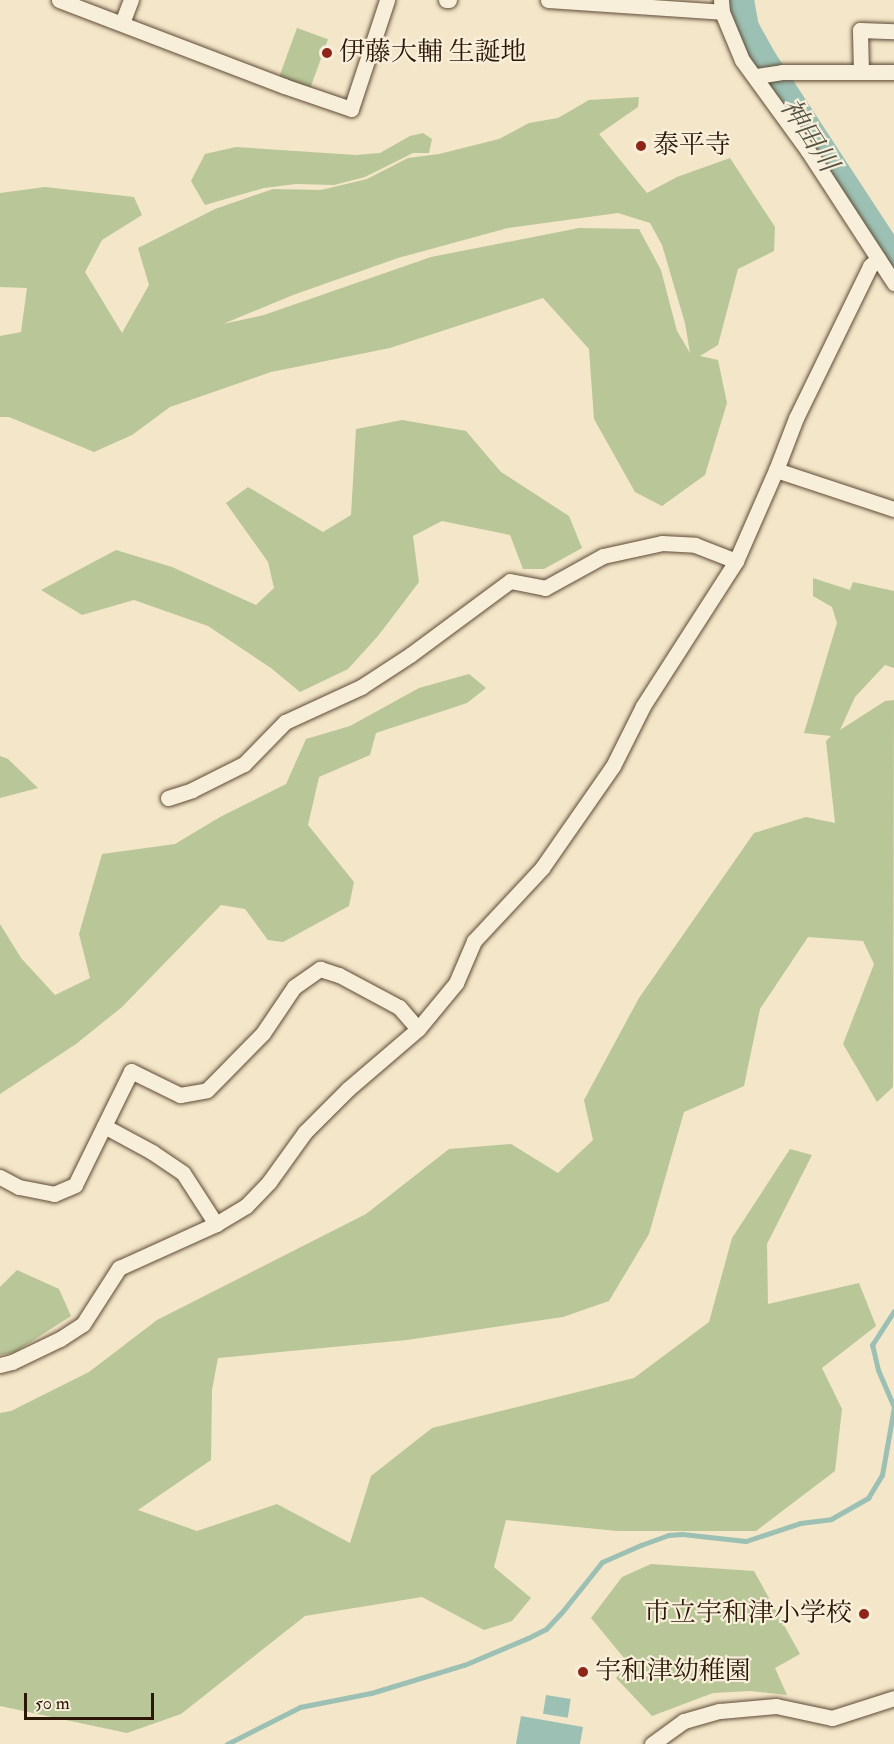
<!DOCTYPE html>
<html>
<head>
<meta charset="utf-8">
<style>
  body { margin:0 }
  #map { position:relative; width:894px; height:1744px; overflow:hidden; background:#f4e6c8; font-family:"IM FELL Double Pica","Noto Serif JP",serif }
  div>[style] { position:absolute }
  [style*='--x'] { left:calc(var(--x)*1px); top:calc(var(--y)*1px); width:calc(var(--w)*1px); rotate:calc(var(--a)*1deg) }
  .green>* { inset:0; background:#b9c698; transform-origin:0 0 }
  .water>* { inset:0; background:#9cc0b3; transform-origin:0 0 }
  .stream>* { height:5px; margin:-2.5px; padding:0 2.5px; transform-origin:2.5px; border-radius:2.5px; background:#9cc0b3 }
  .river>* { height:32px; margin:-16px; padding:0 16px; transform-origin:16px; border-radius:16px; background:#9cc0b3 }
  .roads { filter:drop-shadow(0 0 2px #5e4b36) drop-shadow(0 0 2px #5e4b36) }
  .street>* { height:15px; margin:-7.5px; padding:0 7.5px; transform-origin:7.5px; border-radius:7.5px; background:#f8efdb }
  .dots>* { width:16px; height:16px; translate:-50% -50%; box-sizing:border-box; border:3px solid #f8efdb; border-radius:50% }
  span { translate:-50% -50%; white-space:nowrap; text-align:center; line-height:1.15; -webkit-text-stroke:4.5px #f8efdb; paint-order:stroke }
  .poi-label { font-size:26px; color:#2c1706 }
  .left { translate:0 -50%; text-align:left }
  .right { translate:-100% -50%; text-align:right }
  .water-label { font-size:27px; color:#535243; font-style:italic }
  .scale { position:absolute; left:24px; top:1693px; width:130px; height:27px; box-sizing:border-box; border:3px solid #2c1706; border-top:0; padding-left:8px; font-size:18px; line-height:21px; white-space:nowrap; color:#2c1706; -webkit-text-stroke:4px #f8efdb; paint-order:stroke }
</style>
</head>
<body>
<div id="map">
  <div class="green">
    <i style="left:297px;top:28px;width:33px;height:53px;rotate:20deg"></i>
    <i style="clip-path:polygon(evenodd,639px 97px,638px 107px,599px 134px,647px 193px,677px 177px,730px 158px,775px 227px,774px 251px,738px 269px,718px 345px,700px 356px,718px 360px,727px 403px,705px 475px,662px 506px,635px 492px,594px 419px,589px 349px,543px 298px,390px 348px,271px 372px,170px 407px,132px 435px,94px 452px,9px 417px,0 417px,0 336px,21px 332px,27px 288px,0 287px,0 193px,45px 187px,134px 197px,142px 215px,102px 240px,85px 272px,122px 333px,149px 285px,138px 248px,215px 209px,273px 189px,321px 190px,367px 179px,408px 158px,439px 154px,499px 139px,529px 123px,558px 118px,589px 100px,639px 97px,618px 213px,650px 223px,662px 245px,685px 323px,690px 353px,677px 331px,661px 270px,639px 229px,579px 228px,431px 257px,264px 315px,223px 324px,293px 295px,398px 258px,508px 228px,618px 213px)"></i>
    <i style="clip-path:polygon(423px 133px,432px 139px,429px 153px,413px 153px,365px 177px,334px 185px,296px 184px,264px 188px,205px 205px,191px 181px,205px 154px,236px 147px,356px 155px,380px 153px,410px 136px)"></i>
    <i style="clip-path:polygon(402px 420px,466px 431px,501px 472px,569px 516px,582px 548px,544px 569px,523px 569px,510px 535px,442px 521px,413px 536px,419px 582px,378px 636px,348px 669px,300px 692px,271px 668px,208px 626px,134px 600px,82px 615px,41px 590px,116px 550px,172px 567px,256px 605px,274px 588px,268px 562px,226px 503px,248px 487px,323px 532px,351px 515px,356px 429px)"></i>
    <i style="clip-path:polygon(813px 578px,850px 590px,853px 582px,894px 591px,894px 668px,885px 665px,855px 697px,840px 730px,885px 701px,894px 700px,893px 1087px,877px 1102px,843px 1044px,874px 964px,863px 941px,808px 937px,760px 1009px,744px 1086px,684px 1112px,649px 1234px,609px 1301px,563px 1317px,407px 1340px,218px 1358px,212px 1390px,211px 1460px,138px 1510px,197px 1531px,277px 1504px,350px 1543px,371px 1476px,432px 1428px,634px 1378px,709px 1322px,732px 1238px,790px 1149px,812px 1155px,767px 1244px,768px 1304px,859px 1283px,876px 1326px,822px 1368px,842px 1409px,835px 1471px,756px 1531px,617px 1531px,506px 1520px,494px 1567px,531px 1598px,512px 1621px,484px 1630px,422px 1597px,305px 1616px,181px 1714px,127px 1733px,0 1706px,0 1413px,11px 1411px,89px 1372px,157px 1320px,366px 1214px,449px 1149px,511px 1144px,558px 1173px,593px 1140px,584px 1100px,639px 998px,754px 833px,806px 817px,835px 823px,826px 741px,831px 736px,804px 733px,837px 623px,832px 607px,813px 596px)"></i>
    <i style="clip-path:polygon(469px 674px,486px 688px,467px 703px,376px 733px,370px 755px,319px 777px,308px 825px,354px 882px,349px 906px,283px 942px,268px 940px,245px 909px,221px 905px,122px 1007px,76px 1044px,0 1094px,0 924px,21px 958px,55px 995px,90px 978px,79px 934px,102px 854px,175px 844px,220px 817px,286px 784px,306px 739px,350px 726px,419px 688px)"></i>
    <i style="clip-path:polygon(0 756px,8px 759px,38px 788px,0 798px)"></i>
    <i style="clip-path:polygon(17px 1270px,59px 1289px,71px 1316px,15px 1352px,0 1355px,0 1287px)"></i>
    <i style="clip-path:polygon(651px 1564px,754px 1571px,800px 1654px,775px 1668px,787px 1695px,750px 1691px,713px 1693px,652px 1716px,616px 1678px,629px 1664px,591px 1618px,622px 1577px)"></i>
  </div>
  <div class="water">
    <i style="left:546px;top:1695px;width:25px;height:19px;rotate:9deg"></i>
    <i style="clip-path:polygon(521px 1716px,583px 1727px,580px 1744px,516px 1744px)"></i>
  </div>
  <div class="stream">
    <i style="--x:227;--y:1744;--w:82;--a:-26.9"></i>
    <i style="--x:300;--y:1707;--w:72;--a:-11.2"></i>
    <i style="--x:371;--y:1693;--w:97;--a:-16.8"></i>
    <i style="--x:464;--y:1665;--w:69;--a:-22.9"></i>
    <i style="--x:528;--y:1638;--w:20;--a:-27"></i>
    <i style="--x:546;--y:1629;--w:23;--a:-47"></i>
    <i style="--x:562;--y:1612;--w:64;--a:-51.3"></i>
    <i style="--x:602;--y:1562;--w:43;--a:-23.6"></i>
    <i style="--x:641;--y:1545;--w:30;--a:-20"></i>
    <i style="--x:669;--y:1535;--w:13;--a:-4"></i>
    <i style="--x:682;--y:1534;--w:64;--a:6.2"></i>
    <i style="--x:746;--y:1541;--w:57;--a:-18.4"></i>
    <i style="--x:800;--y:1523;--w:31;--a:-7"></i>
    <i style="--x:831;--y:1519;--w:43;--a:-29.6"></i>
    <i style="--x:868;--y:1498;--w:27;--a:-59"></i>
    <i style="--x:882;--y:1475;--w:69;--a:-80"></i>
    <i style="--x:894;--y:1407;--w:40;--a:-113.4"></i>
    <i style="--x:878;--y:1370;--w:26;--a:-103"></i>
    <i style="--x:872;--y:1345;--w:40;--a:-57.1"></i>
  </div>
  <div class="river">
    <i style="--x:738;--y:0;--w:28;--a:80"></i>
    <i style="--x:743;--y:28;--w:39;--a:61"></i>
    <i style="--x:762;--y:62;--w:241;--a:56.8"></i>
  </div>
  <div class="roads">
    <div class="street">
      <i style="--x:59;--y:0;--w:241;--a:20.9"></i>
      <i style="--x:284;--y:86;--w:71;--a:18.9"></i>
      <i style="--x:351;--y:109;--w:115;--a:-71.7"></i>
      <i style="--x:446;--y:0;--w:3;--a:0"></i>
      <i style="--x:548;--y:0;--w:174;--a:3.9"></i>
      <i style="--x:721;--y:0;--w:12;--a:85"></i>
      <i style="--x:722;--y:12;--w:52;--a:67.4"></i>
      <i style="--x:742;--y:60;--w:112;--a:54"></i>
      <i style="--x:808;--y:151;--w:158;--a:56.9"></i>
      <i style="--x:122;--y:23;--w:25;--a:-69"></i>
      <i style="--x:861;--y:72;--w:42;--a:-91.4"></i>
      <i style="--x:860;--y:30;--w:34;--a:2"></i>
      <i style="--x:757;--y:76;--w:25;--a:-9"></i>
      <i style="--x:782;--y:72;--w:112;--a:0"></i>
      <i style="--x:776;--y:470;--w:124;--a:18.3"></i>
      <i style="--x:168;--y:798;--w:25;--a:-18"></i>
      <i style="--x:192;--y:790;--w:58;--a:-26.6"></i>
      <i style="--x:244;--y:764;--w:59;--a:-45.7"></i>
      <i style="--x:285;--y:722;--w:84;--a:-24.7"></i>
      <i style="--x:361;--y:687;--w:59;--a:-33.1"></i>
      <i style="--x:410;--y:655;--w:124;--a:-36.5"></i>
      <i style="--x:510;--y:581;--w:36;--a:11"></i>
      <i style="--x:545;--y:588;--w:66;--a:-28.9"></i>
      <i style="--x:603;--y:556;--w:60;--a:-12.4"></i>
      <i style="--x:662;--y:543;--w:33;--a:3"></i>
      <i style="--x:695;--y:545;--w:44;--a:21.3"></i>
      <i style="--x:104;--y:1126;--w:55;--a:28.4"></i>
      <i style="--x:152;--y:1152;--w:37;--a:34"></i>
      <i style="--x:183;--y:1173;--w:61;--a:57.1"></i>
      <i style="--x:0;--y:1177;--w:21;--a:28"></i>
      <i style="--x:19;--y:1187;--w:36;--a:11"></i>
      <i style="--x:54;--y:1194;--w:23;--a:-23"></i>
      <i style="--x:75;--y:1185;--w:127;--a:-63.8"></i>
      <i style="--x:131;--y:1071;--w:55;--a:26.1"></i>
      <i style="--x:180;--y:1095;--w:27;--a:-10"></i>
      <i style="--x:207;--y:1090;--w:80;--a:-45.5"></i>
      <i style="--x:263;--y:1033;--w:55;--a:-56"></i>
      <i style="--x:294;--y:987;--w:32;--a:-35"></i>
      <i style="--x:320;--y:969;--w:20;--a:18"></i>
      <i style="--x:339;--y:975;--w:68;--a:28.1"></i>
      <i style="--x:399;--y:1007;--w:29;--a:49"></i>
      <i style="--x:0;--y:1365;--w:12;--a:-14"></i>
      <i style="--x:12;--y:1362;--w:53;--a:-25.6"></i>
      <i style="--x:60;--y:1339;--w:27;--a:-33"></i>
      <i style="--x:83;--y:1324;--w:67;--a:-57.3"></i>
      <i style="--x:119;--y:1268;--w:107;--a:-24.4"></i>
      <i style="--x:216;--y:1224;--w:35;--a:-31"></i>
      <i style="--x:246;--y:1206;--w:33;--a:-46"></i>
      <i style="--x:269;--y:1182;--w:62;--a:-54.2"></i>
      <i style="--x:305;--y:1132;--w:61;--a:-45"></i>
      <i style="--x:348;--y:1089;--w:92;--a:-40.6"></i>
      <i style="--x:418;--y:1029;--w:60;--a:-50.4"></i>
      <i style="--x:456;--y:983;--w:46;--a:-66.8"></i>
      <i style="--x:474;--y:941;--w:100;--a:-47"></i>
      <i style="--x:542;--y:868;--w:124;--a:-55.2"></i>
      <i style="--x:613;--y:766;--w:67;--a:-63.4"></i>
      <i style="--x:643;--y:706;--w:172;--a:-57.3"></i>
      <i style="--x:736;--y:561;--w:99;--a:-66.3"></i>
      <i style="--x:776;--y:470;--w:56;--a:-69"></i>
      <i style="--x:796;--y:418;--w:169;--a:-64"></i>
      <i style="--x:870;--y:266;--w:11;--a:-41"></i>
      <i style="--x:652;--y:1744;--w:39;--a:-36"></i>
      <i style="--x:684;--y:1721;--w:37;--a:-16"></i>
      <i style="--x:720;--y:1711;--w:56;--a:-5.1"></i>
      <i style="--x:776;--y:1706;--w:57;--a:12.1"></i>
      <i style="--x:832;--y:1718;--w:65;--a:-17.9"></i>
    </div>
  </div>
  <div class="dots">
    <i style="left:327px;top:53px;background:#8f2418"></i>
    <i style="left:641px;top:146px;background:#8f2418"></i>
    <i style="left:864px;top:1614px;background:#8f2418"></i>
    <i style="left:583px;top:1672px;background:#8f2418"></i>
  </div>
  <div class="poi-label">
    <span class="left" style="left:339px;top:53px">伊藤大輔 生誕地</span>
    <span class="left" style="left:653px;top:146px">泰平寺</span>
    <span class="right" style="left:852px;top:1614px">市立宇和津小学校</span>
    <span class="left" style="left:595px;top:1672px">宇和津幼稚園</span>
  </div>
  <div class="water-label">
    <span style="left:809px;top:135px;rotate:57deg">神田川</span>
  </div>
  <div class="scale">50 m</div>
</div>
</body>
</html>
